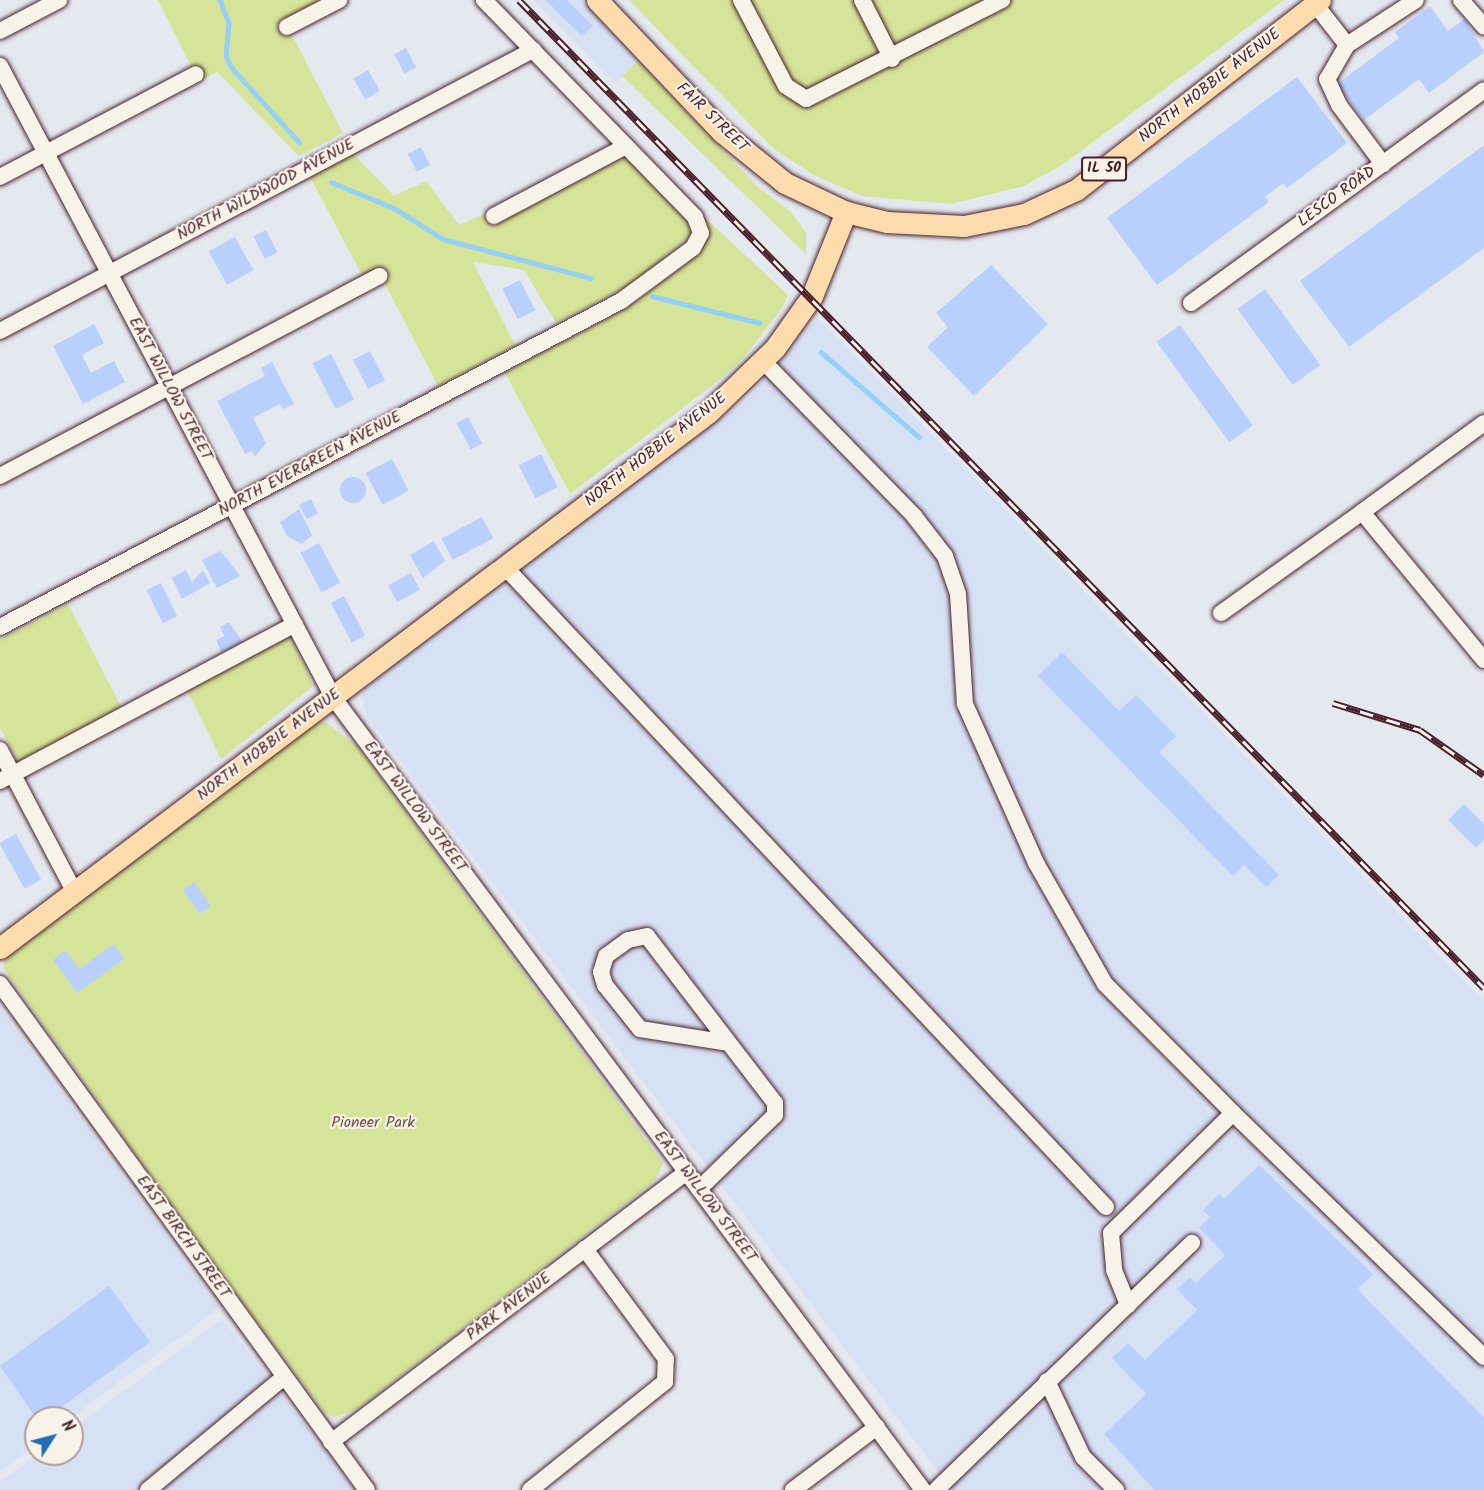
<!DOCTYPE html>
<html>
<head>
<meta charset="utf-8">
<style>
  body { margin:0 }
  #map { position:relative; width:1484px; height:1490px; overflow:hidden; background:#e4e8ef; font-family:Kalam,sans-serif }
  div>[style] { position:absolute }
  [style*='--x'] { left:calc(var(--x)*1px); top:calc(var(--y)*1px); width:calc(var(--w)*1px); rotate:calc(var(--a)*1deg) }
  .built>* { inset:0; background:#d7e1f4 }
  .green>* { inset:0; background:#d5e498 }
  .stream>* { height:4.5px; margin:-2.25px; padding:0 2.25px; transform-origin:2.25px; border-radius:2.25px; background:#94d1f5 }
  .building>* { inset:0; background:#b9d0ff; transform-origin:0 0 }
  .round { border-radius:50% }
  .roads { filter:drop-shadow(0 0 2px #4a1f2b) drop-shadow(0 0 2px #4a1f2b) }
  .minor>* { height:16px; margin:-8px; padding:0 8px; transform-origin:8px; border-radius:8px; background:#f7f3e8 }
  .major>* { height:21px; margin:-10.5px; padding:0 10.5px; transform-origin:10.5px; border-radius:10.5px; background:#fcdcac }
  .rail>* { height:7px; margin-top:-3.5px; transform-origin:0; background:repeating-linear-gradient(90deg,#f7f3e8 0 14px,#4a1f2b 0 28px); box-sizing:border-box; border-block:2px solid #4a1f2b }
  span { translate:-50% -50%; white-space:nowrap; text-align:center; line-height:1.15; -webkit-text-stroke:4.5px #f7f3e8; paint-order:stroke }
  .shield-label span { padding:2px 4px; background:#f7f3e8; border:2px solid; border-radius:4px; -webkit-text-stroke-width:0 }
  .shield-label { font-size:15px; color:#4a1f2b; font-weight:700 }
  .street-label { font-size:16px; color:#4a1f2b }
  .park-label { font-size:16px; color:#6d5046 }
  .north { position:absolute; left:24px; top:1406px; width:60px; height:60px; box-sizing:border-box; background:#f7f3e8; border:2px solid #b29e9c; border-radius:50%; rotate:54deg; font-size:16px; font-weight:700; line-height:24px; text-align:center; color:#4a1f2b }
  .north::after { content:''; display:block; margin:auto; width:21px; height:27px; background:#1f6fb2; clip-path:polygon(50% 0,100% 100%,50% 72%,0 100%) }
</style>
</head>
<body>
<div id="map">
  <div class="built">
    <i style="clip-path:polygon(534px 0,582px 0,638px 61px,615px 84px)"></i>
    <i style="clip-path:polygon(818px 318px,1484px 1001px,1484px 1490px,952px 1490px,367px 717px,362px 694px,369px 683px,748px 398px)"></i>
    <i style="clip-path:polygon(0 1008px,219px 1308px,71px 1418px,36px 1418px,36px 1445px,0 1471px)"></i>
    <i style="clip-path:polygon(222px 1319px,356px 1490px,0 1490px,0 1482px,38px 1454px,72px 1454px,72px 1429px)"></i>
  </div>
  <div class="green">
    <i style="clip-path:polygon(158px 0,327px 0,285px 22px,343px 133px,299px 156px,217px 72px,199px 82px)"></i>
    <i style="clip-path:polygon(629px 0,1284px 0,1062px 165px,1024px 186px,951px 204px,862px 196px,812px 174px,774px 149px)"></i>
    <i style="clip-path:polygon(638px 61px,759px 188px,791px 212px,806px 233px,806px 254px,622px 76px)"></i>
    <i style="clip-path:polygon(352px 152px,394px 196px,426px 181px,459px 225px,624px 154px,689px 217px,693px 233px,638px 281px,556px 323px,524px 270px,473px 262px,515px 345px,438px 386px,378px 270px,363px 277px,309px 175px)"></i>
    <i style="clip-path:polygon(703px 216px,788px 295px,782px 308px,742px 360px,718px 381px,570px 494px,505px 373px,629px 307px,689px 261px)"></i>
    <i style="clip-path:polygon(68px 604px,123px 710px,20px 765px,0 727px,0 639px)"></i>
    <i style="clip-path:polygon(289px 633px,313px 686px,221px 759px,186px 688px)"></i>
    <i style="clip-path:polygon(324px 721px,357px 746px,663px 1163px,655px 1181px,357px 1409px,335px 1417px,325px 1413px,218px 1269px,3px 968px,5px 959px,314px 723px)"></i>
  </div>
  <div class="stream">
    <i style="--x:220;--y:0;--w:25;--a:69"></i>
    <i style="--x:229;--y:23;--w:33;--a:95"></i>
    <i style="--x:226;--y:56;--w:13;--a:63"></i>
    <i style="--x:232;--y:68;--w:100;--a:47.8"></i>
    <i style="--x:331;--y:182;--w:68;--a:22.4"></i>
    <i style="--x:394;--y:208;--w:58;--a:32.3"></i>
    <i style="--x:443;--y:239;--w:153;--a:14.8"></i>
    <i style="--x:652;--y:296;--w:111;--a:14"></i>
    <i style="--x:821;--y:352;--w:130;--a:40.9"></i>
  </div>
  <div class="building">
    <i style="clip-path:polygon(545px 0,567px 0,593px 26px,582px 36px)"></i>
    <i style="clip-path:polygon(1430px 6px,1448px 31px,1465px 19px,1484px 52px,1429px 93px,1419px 79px,1364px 120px,1337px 84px,1399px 38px,1395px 32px)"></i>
    <i style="left:406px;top:48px;width:22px;height:13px;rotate:63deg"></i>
    <i style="left:368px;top:70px;width:24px;height:17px;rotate:60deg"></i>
    <i style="clip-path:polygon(1297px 77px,1347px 143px,1287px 188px,1283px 183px,1265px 197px,1269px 202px,1157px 285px,1107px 218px)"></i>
    <i style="clip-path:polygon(1484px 145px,1484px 248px,1349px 347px,1300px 281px)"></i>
    <i style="left:421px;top:147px;width:20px;height:15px;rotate:63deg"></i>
    <i style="left:266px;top:230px;width:25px;height:14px;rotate:63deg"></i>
    <i style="left:235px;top:237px;width:38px;height:30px;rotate:61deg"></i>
    <i style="clip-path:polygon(991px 265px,1048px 324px,974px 396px,927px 347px,948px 327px,936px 313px)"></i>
    <i style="left:520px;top:280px;width:34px;height:20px;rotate:63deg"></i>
    <i style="left:1265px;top:289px;width:94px;height:34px;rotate:54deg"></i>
    <i style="clip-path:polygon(94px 324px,104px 343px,82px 355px,91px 373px,114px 361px,125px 382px,83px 404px,53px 346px)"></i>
    <i style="left:1180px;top:325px;width:124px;height:29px;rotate:54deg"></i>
    <i style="left:370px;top:351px;width:33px;height:19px;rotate:63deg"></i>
    <i style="left:331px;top:354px;width:51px;height:21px;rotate:63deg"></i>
    <i style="clip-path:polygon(272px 362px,294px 404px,283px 409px,280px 404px,253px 418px,266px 443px,255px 457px,252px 451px,245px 454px,217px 401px,265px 376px,261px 368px)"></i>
    <i style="left:468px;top:417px;width:30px;height:13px;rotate:62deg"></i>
    <i style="left:541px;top:454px;width:37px;height:25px;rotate:63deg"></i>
    <i style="left:392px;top:459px;width:36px;height:30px;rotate:62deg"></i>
    <i class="round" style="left:340px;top:477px;width:26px;height:26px"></i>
    <i style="left:311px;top:499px;width:16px;height:13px;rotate:63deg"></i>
    <i style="clip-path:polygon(299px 509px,312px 535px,302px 544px,287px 536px,280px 522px)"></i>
    <i style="left:482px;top:517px;width:24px;height:46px;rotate:62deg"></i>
    <i style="clip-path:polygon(434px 541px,445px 561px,423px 578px,410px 555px)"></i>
    <i style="left:319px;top:543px;width:45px;height:21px;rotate:62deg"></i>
    <i style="clip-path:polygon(221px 551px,240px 576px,217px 588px,202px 560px)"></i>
    <i style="clip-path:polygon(186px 570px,192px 582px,203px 570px,210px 583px,182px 599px,172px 578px)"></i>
    <i style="left:411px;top:573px;width:19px;height:26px;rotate:62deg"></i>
    <i style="left:161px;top:583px;width:37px;height:16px;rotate:64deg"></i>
    <i style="left:344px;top:596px;width:45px;height:15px;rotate:62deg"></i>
    <i style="clip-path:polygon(229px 622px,243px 643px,222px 653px,216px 640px,224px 636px,220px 627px)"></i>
    <i style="clip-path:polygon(1062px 652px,1119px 711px,1136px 695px,1176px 736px,1159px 752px,1279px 875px,1266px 887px,1244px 865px,1233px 876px,1038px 676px)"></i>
    <i style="clip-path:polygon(1464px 804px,1484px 824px,1484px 840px,1476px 848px,1448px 820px)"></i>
    <i style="left:16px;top:834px;width:52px;height:19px;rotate:61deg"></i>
    <i style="left:194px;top:882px;width:29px;height:14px;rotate:54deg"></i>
    <i style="clip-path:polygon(114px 944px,124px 959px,77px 993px,53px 960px,65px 950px,79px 969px)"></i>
    <i style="clip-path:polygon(1259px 1165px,1373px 1274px,1357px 1289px,1484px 1418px,1484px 1490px,1154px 1490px,1104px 1434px,1146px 1394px,1112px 1358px,1128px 1343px,1145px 1360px,1197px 1310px,1177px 1289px,1190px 1277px,1196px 1283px,1225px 1255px,1199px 1228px,1210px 1217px,1203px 1210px,1219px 1194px,1224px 1199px)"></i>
    <i style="clip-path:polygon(109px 1286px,150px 1342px,47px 1418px,36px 1418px,0 1366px)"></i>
  </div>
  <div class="roads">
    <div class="minor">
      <i style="--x:741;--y:0;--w:97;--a:62.4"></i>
      <i style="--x:786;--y:86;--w:24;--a:33"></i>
      <i style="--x:806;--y:99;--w:220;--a:-26.8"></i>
      <i style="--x:862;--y:0;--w:66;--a:63"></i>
      <i style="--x:1461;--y:0;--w:35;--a:49"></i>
      <i style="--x:1315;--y:4;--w:52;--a:52"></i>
      <i style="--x:1347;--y:45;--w:82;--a:-33.1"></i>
      <i style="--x:287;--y:27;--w:59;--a:-27.4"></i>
      <i style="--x:0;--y:31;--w:67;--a:-27.7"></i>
      <i style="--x:1347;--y:45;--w:39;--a:120"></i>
      <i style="--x:1327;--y:79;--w:29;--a:65"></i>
      <i style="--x:1339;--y:105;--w:74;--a:53.3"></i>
      <i style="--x:0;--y:66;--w:713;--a:62.18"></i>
      <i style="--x:333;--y:697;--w:988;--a:53.35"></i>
      <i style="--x:0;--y:177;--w:221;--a:-27.7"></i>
      <i style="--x:494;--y:216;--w:149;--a:-27.9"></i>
      <i style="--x:1191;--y:303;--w:362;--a:-36"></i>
      <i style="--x:0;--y:331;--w:603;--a:-27.8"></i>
      <i style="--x:762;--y:360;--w:218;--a:45.7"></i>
      <i style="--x:914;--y:516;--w:51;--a:52.2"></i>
      <i style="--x:945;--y:556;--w:40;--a:71.1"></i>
      <i style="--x:958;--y:594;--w:110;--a:86.4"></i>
      <i style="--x:965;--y:704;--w:174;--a:65.9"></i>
      <i style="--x:1036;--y:863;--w:139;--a:60.3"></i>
      <i style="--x:1105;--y:984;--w:182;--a:45.2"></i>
      <i style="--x:1233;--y:1113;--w:171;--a:135.5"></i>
      <i style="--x:1111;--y:1233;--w:37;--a:85"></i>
      <i style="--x:1114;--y:1270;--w:38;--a:68"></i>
      <i style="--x:1484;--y:423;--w:151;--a:143.9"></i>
      <i style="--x:1362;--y:512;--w:192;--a:50.5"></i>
      <i style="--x:0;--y:476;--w:429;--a:-27.8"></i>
      <i style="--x:505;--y:567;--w:878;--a:46.8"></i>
      <i style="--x:1221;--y:613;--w:173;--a:-35.6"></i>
      <i style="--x:0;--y:627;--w:701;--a:-27.7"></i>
      <i style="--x:621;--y:301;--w:89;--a:-36.4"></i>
      <i style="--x:693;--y:248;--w:17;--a:-62"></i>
      <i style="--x:701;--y:233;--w:17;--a:-111"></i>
      <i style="--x:695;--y:217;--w:303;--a:-134.2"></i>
      <i style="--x:0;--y:750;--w:161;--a:62.3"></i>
      <i style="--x:0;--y:781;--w:334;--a:-28"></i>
      <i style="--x:0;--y:984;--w:625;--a:54.05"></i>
      <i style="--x:1233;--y:1113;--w:350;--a:44.2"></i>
      <i style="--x:699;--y:1189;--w:106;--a:-44.2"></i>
      <i style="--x:775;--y:1115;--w:12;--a:-90"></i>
      <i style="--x:775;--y:1103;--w:210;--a:-127.5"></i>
      <i style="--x:647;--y:936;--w:19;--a:168"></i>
      <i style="--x:628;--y:940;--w:27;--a:144"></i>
      <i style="--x:606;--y:956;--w:17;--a:107"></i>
      <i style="--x:601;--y:972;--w:14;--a:73"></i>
      <i style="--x:605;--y:985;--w:56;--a:51.5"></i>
      <i style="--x:640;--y:1029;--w:89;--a:9"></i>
      <i style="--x:1047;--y:1381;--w:84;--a:64.7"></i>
      <i style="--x:1083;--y:1457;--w:47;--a:45"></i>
      <i style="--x:331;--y:1442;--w:447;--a:-37.2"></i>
      <i style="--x:148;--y:1490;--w:177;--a:-39.7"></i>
      <i style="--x:530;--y:1490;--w:173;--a:-38.7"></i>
      <i style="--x:665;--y:1382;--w:23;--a:-88"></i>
      <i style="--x:666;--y:1359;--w:137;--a:-126.4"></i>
      <i style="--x:793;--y:1490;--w:105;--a:-36.9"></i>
      <i style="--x:936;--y:1490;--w:356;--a:-44"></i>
    </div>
    <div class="major">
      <i style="--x:597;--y:0;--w:182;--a:46.6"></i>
      <i style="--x:722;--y:132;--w:81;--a:39"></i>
      <i style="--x:785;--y:183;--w:68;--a:25.4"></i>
      <i style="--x:846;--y:212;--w:42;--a:13.7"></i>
      <i style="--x:887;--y:222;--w:77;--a:3"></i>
      <i style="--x:964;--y:226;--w:61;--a:-11.3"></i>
      <i style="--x:1024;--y:214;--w:57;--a:-24.8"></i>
      <i style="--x:1076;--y:190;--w:309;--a:-37.9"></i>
      <i style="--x:0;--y:948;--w:887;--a:-37.08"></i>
      <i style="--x:708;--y:413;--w:93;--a:-44.1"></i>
      <i style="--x:775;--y:348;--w:64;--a:-54.6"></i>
      <i style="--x:812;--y:296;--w:91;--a:-68"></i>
    </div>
  </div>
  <div class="rail">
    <i style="--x:519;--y:0;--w:1381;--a:45.67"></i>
    <i style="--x:1333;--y:703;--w:91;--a:17.2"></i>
    <i style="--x:1420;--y:730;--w:78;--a:35.1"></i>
  </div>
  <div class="shield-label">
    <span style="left:1104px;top:169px">IL 50</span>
  </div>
  <div class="street-label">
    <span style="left:1210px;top:86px;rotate:-38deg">NORTH HOBBIE AVENUE</span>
    <span style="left:712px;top:118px;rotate:44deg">FAIR STREET</span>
    <span style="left:266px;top:190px;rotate:-28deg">NORTH WILDWOOD AVENUE</span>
    <span style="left:1337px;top:197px;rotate:-36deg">LESCO ROAD</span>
    <span style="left:170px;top:389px;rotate:62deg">EAST WILLOW STREET</span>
    <span style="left:656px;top:450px;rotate:-38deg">NORTH HOBBIE AVENUE</span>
    <span style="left:310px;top:464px;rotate:-28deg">NORTH EVERGREEN AVENUE</span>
    <span style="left:269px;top:745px;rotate:-37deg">NORTH HOBBIE AVENUE</span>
    <span style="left:415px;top:807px;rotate:53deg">EAST WILLOW STREET</span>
    <span style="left:705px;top:1197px;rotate:53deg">EAST WILLOW STREET</span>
    <span style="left:183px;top:1237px;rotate:54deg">EAST BIRCH STREET</span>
    <span style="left:509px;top:1307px;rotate:-37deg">PARK AVENUE</span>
  </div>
  <div class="park-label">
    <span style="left:373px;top:1123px">Pioneer Park</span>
  </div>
  <div class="north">N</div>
</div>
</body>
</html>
